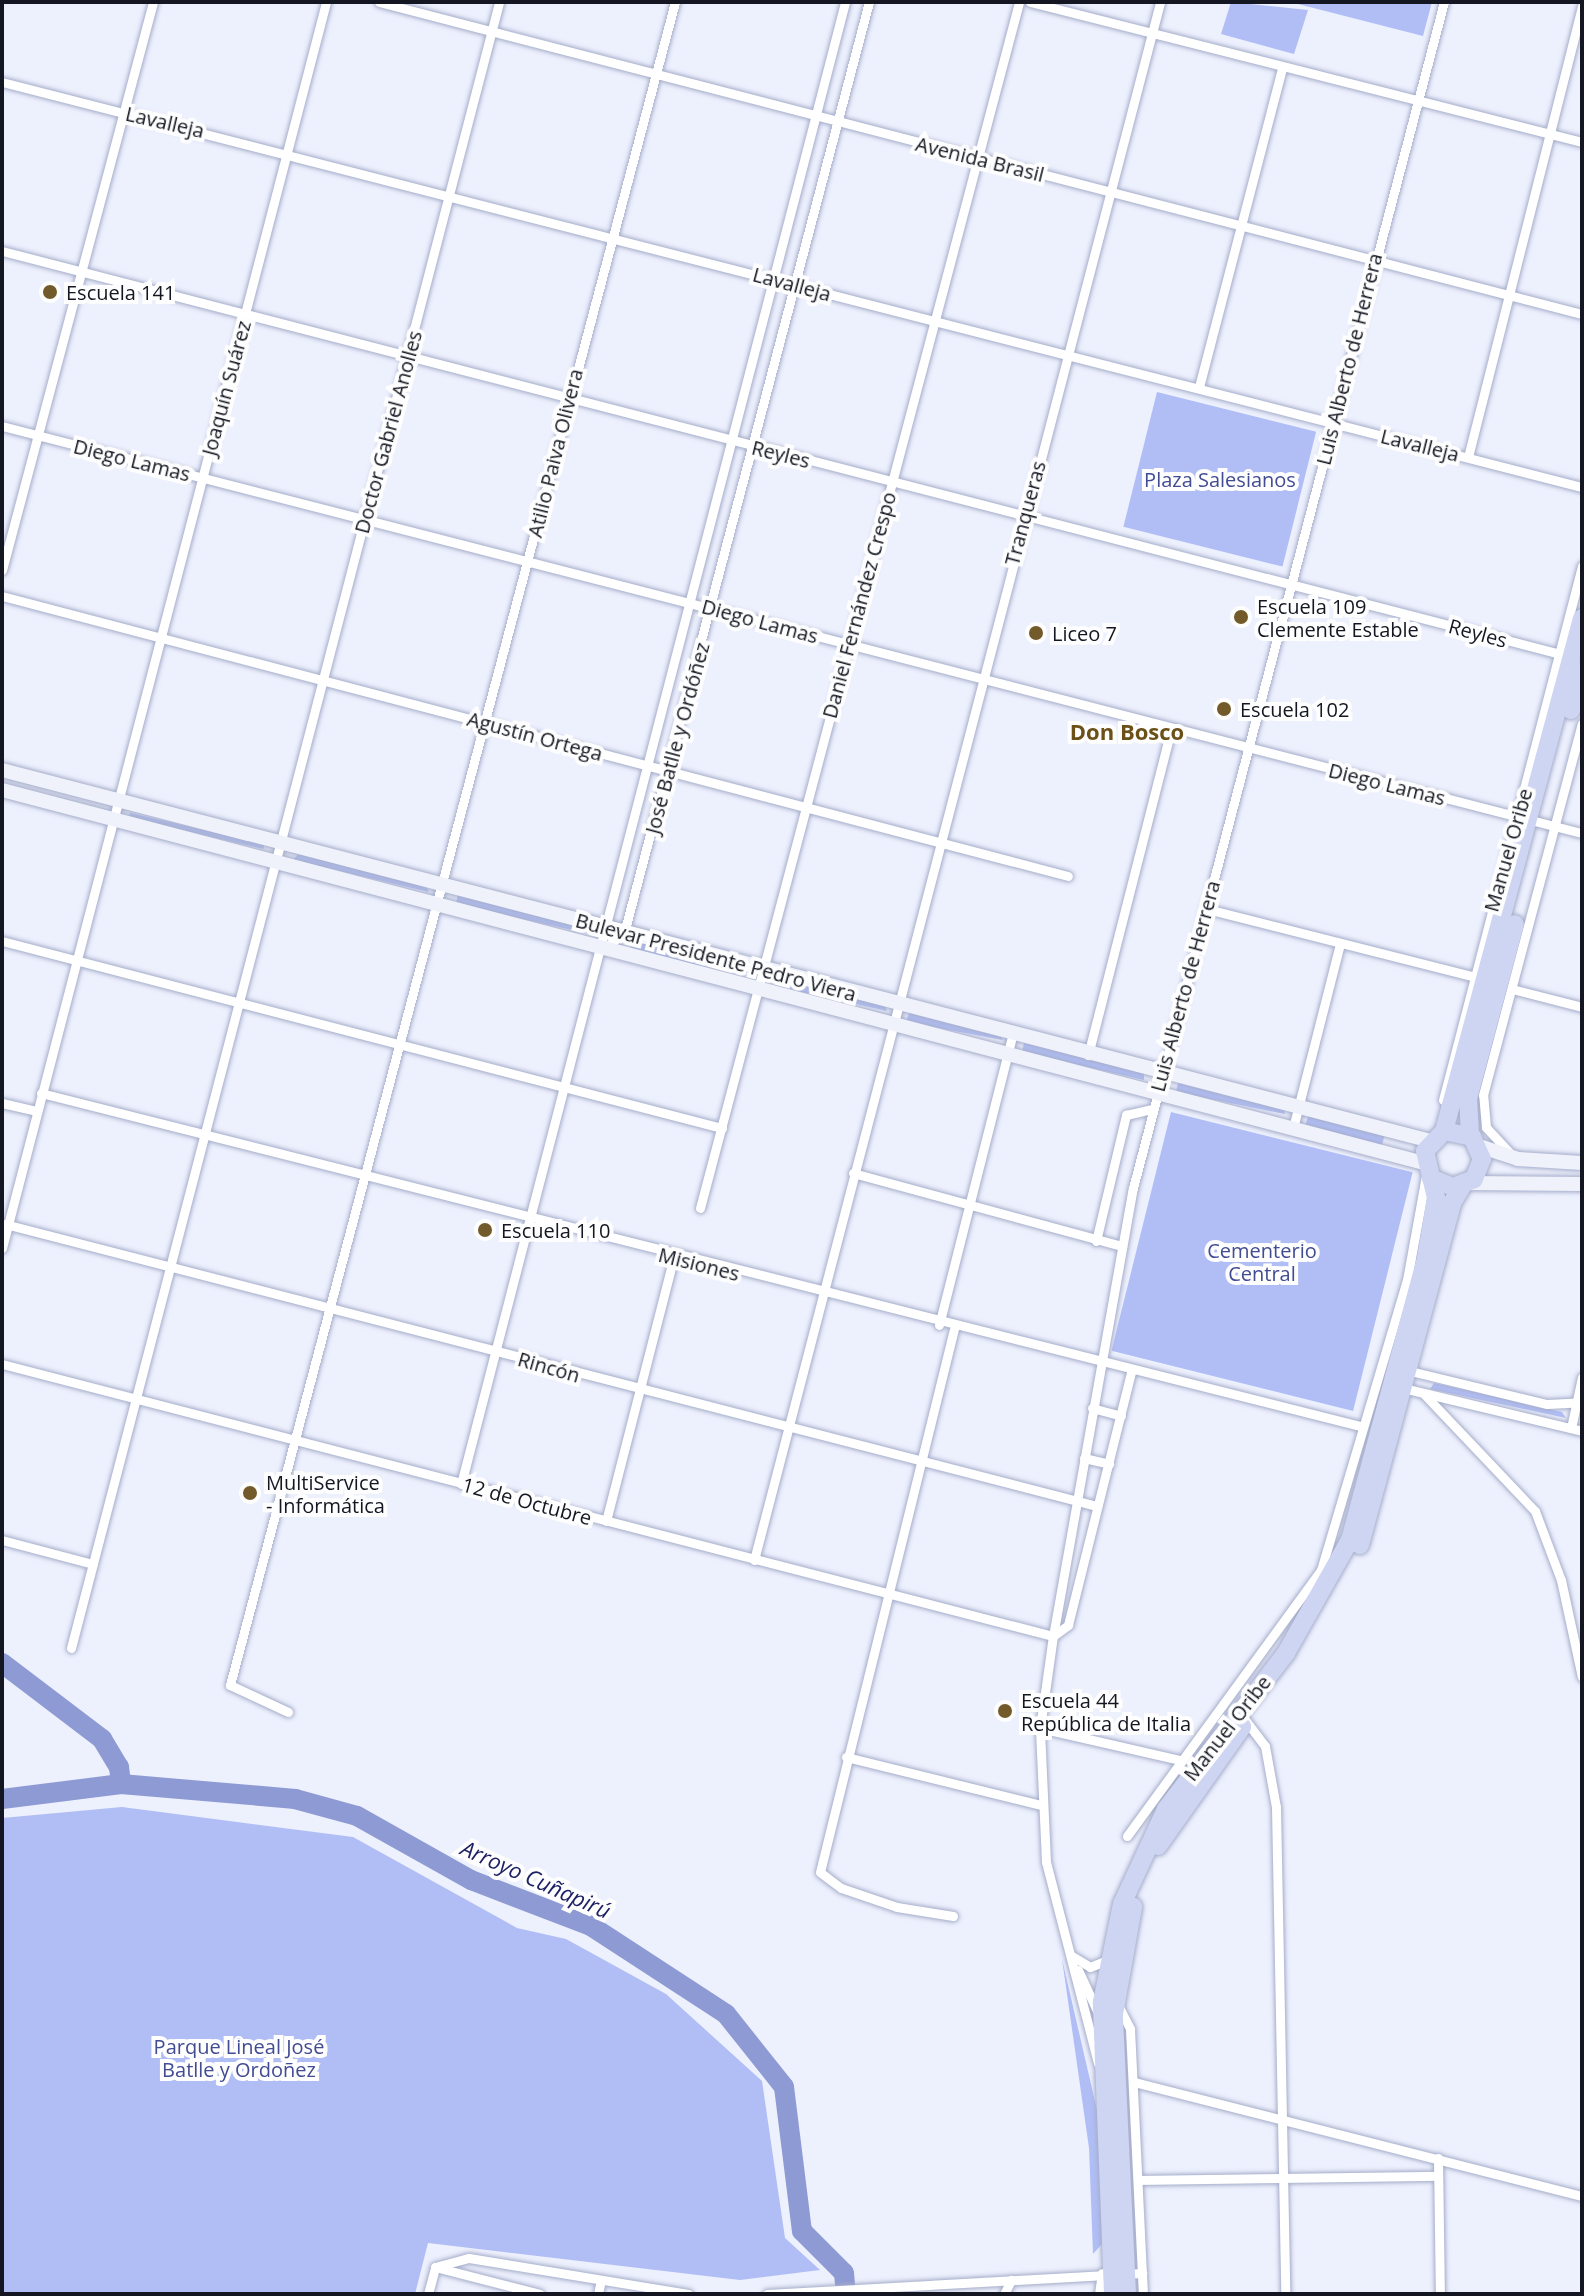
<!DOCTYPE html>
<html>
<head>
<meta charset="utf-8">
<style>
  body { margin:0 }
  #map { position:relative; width:1584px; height:2296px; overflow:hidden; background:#edf0fd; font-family:"Open Sans",sans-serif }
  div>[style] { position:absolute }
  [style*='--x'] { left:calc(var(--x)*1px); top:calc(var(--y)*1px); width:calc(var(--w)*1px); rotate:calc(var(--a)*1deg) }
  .green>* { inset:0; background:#b1bef6; transform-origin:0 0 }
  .river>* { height:20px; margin:-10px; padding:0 10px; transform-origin:10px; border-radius:10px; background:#8e9ad3 }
  .roads { filter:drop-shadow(0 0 2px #a5adca) drop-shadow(0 0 2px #a5adca) }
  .street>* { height:9px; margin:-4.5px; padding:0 4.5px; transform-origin:4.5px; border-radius:4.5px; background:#fff }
  .secondary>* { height:14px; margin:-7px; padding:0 7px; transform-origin:7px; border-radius:7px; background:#f0f2fb }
  .highway>* { height:18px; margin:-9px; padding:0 9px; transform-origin:9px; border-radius:9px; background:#ced5f2 }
  .dots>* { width:22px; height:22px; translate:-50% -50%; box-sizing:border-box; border:4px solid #fefefe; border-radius:50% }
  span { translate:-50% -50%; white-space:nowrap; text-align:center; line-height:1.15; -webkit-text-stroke:8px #fefefe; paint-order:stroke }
  .street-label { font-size:20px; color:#141721 }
  .poi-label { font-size:20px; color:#141721 }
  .left { translate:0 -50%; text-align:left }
  .park-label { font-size:20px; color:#424c92 }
  .neighbourhood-label { font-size:22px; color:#6b5018; font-weight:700 }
  .water-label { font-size:22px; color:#1d2163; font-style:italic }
  .frame { position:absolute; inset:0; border:4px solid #141721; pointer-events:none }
</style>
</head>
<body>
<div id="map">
  <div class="green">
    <i style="clip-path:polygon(1231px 2px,1308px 10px,1294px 54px,1221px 34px)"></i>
    <i style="clip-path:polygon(1290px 2px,1432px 2px,1423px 36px)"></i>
    <i style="left:1157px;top:392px;width:164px;height:139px;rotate:14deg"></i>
    <i style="left:130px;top:813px;width:138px;height:5px;rotate:13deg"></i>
    <i style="clip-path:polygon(299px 853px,426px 886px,429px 892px,293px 860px)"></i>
    <i style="clip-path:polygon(458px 894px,588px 929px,590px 934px,456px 904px)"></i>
    <i style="clip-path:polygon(633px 940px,752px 972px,753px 977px,630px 950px)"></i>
    <i style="clip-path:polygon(778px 979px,885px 1006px,887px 1011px,775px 986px)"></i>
    <i style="clip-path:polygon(909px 1013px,1001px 1037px,1003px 1040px,906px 1022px)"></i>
    <i style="clip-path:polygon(1024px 1043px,1144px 1073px,1144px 1080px,1022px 1052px)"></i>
    <i style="clip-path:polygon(1178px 1083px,1284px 1110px,1285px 1114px,1176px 1092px)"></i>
    <i style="left:1171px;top:1112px;width:249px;height:246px;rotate:14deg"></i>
    <i style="left:1308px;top:1116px;width:79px;height:10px;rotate:15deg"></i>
    <i style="clip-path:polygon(1434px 1383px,1562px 1412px,1566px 1418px,1430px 1389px)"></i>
    <i style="clip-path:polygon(122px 1807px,353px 1837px,517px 1928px,566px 1939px,666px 1994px,762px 2081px,785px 2238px,820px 2270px,740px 2280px,428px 2243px,415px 2294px,2px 2294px,2px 1818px)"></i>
    <i style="clip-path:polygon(1062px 1959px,1097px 2110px,1103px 2243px,1093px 2254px,1089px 2148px)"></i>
  </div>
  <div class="river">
    <i style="--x:2;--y:1663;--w:126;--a:37.2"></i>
    <i style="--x:102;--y:1739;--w:33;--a:59"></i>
    <i style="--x:119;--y:1767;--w:17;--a:83"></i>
    <i style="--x:2;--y:1799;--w:120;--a:-7.2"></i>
    <i style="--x:121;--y:1784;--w:175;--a:4.9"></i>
    <i style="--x:295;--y:1799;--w:64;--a:15.3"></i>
    <i style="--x:357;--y:1816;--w:131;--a:29.3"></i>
    <i style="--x:471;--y:1880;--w:129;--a:21"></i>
    <i style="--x:591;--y:1926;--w:161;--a:33.1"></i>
    <i style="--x:726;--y:2014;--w:93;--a:51.5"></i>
    <i style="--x:784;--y:2087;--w:145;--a:82.9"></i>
    <i style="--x:802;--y:2231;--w:59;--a:45"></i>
    <i style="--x:844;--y:2273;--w:21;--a:85"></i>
  </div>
  <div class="roads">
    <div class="street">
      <i style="--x:379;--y:2;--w:1243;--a:14.54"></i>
      <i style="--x:1030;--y:2;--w:569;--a:14.23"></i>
      <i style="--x:2;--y:82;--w:1631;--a:14.38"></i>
      <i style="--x:2;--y:251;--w:1609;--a:14.5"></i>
      <i style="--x:1199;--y:387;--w:330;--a:-75.4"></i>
      <i style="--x:2;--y:426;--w:1632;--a:14.45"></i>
      <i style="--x:1468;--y:457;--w:465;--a:-75.8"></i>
      <i style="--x:2;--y:570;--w:588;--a:-75.11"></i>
      <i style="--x:2;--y:596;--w:1102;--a:14.72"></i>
      <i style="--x:1207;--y:909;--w:273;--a:14.2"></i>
      <i style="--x:2;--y:941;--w:744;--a:14.56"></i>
      <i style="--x:606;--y:947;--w:23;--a:-38"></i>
      <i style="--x:624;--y:933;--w:963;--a:-75.26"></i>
      <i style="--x:1512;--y:989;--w:72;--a:14.4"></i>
      <i style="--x:1088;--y:1055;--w:336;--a:-75.7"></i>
      <i style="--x:41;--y:1093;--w:1360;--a:14.17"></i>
      <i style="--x:1443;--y:1100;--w:552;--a:-75.41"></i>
      <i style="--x:2;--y:1103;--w:35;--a:13"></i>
      <i style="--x:1293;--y:1128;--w:191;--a:-75.7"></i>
      <i style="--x:1509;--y:1152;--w:34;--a:-133"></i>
      <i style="--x:1486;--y:1127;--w:32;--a:-95"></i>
      <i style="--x:1483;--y:1095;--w:384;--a:-75.1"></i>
      <i style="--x:853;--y:1173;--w:279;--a:15.2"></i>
      <i style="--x:700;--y:1208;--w:1247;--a:-75.18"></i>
      <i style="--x:5;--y:1224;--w:1128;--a:14.48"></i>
      <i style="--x:1096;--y:1241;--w:130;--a:-76.6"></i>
      <i style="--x:1126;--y:1115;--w:27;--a:-13"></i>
      <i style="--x:2;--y:1248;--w:1287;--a:-75.42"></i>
      <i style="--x:939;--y:1325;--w:298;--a:-75.8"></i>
      <i style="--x:2;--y:1364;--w:1086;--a:14.51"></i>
      <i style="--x:1053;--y:1636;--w:19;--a:-36"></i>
      <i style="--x:1068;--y:1625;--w:260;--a:-76"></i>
      <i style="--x:1406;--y:1370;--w:145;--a:13.6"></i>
      <i style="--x:1547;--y:1404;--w:35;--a:-3"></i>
      <i style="--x:1403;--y:1388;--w:184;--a:13.5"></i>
      <i style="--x:1423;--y:1393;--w:163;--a:46.5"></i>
      <i style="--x:1535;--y:1511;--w:74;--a:69.4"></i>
      <i style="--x:1561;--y:1580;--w:99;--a:77.8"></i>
      <i style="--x:1092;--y:1408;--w:30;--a:15"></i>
      <i style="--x:1571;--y:1428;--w:52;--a:-77.8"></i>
      <i style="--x:1084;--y:1458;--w:26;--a:13"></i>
      <i style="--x:461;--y:1484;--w:1531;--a:-75.47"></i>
      <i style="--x:606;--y:1521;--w:273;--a:-75.6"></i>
      <i style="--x:2;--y:1540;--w:94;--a:14.8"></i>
      <i style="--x:754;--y:1560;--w:1610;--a:-75.39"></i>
      <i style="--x:71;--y:1648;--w:1701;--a:-75.42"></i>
      <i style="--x:288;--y:1712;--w:64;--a:-155"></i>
      <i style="--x:230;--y:1685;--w:1741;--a:-75.19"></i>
      <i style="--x:1246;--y:1721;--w:31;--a:53"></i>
      <i style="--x:1265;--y:1746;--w:62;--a:79.8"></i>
      <i style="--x:1276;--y:1807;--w:487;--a:88.9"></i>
      <i style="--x:1040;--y:1728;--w:144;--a:12.9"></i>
      <i style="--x:846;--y:1757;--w:202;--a:13.8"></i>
      <i style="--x:1127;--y:1836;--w:329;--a:-53.9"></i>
      <i style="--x:1321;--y:1570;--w:302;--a:-73.5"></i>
      <i style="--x:1407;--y:1280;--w:107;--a:-79.7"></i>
      <i style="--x:953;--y:1916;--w:57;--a:-170.9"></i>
      <i style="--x:897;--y:1907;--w:59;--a:-161.3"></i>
      <i style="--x:841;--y:1888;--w:26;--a:-143"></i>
      <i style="--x:820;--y:1872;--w:559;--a:-76.14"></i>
      <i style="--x:1072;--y:1956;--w:21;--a:31"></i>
      <i style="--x:1090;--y:1967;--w:18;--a:-22"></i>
      <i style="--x:1078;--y:1970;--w:50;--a:65"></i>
      <i style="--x:1118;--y:2005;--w:27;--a:63"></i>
      <i style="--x:1130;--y:2029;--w:265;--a:87.2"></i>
      <i style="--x:1098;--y:2063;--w:208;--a:-104.5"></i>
      <i style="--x:1046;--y:1862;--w:134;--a:-92.6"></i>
      <i style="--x:1040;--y:1728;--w:93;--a:-82"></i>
      <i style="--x:1053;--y:1636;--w:455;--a:-79.9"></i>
      <i style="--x:1133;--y:1188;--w:1226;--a:-75.31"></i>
      <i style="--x:1134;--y:2082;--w:462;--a:14.3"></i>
      <i style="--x:1438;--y:2158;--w:136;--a:89.2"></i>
      <i style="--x:1140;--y:2180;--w:297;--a:-0.8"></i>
      <i style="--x:435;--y:2267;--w:35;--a:-15"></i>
      <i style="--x:469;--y:2258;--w:222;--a:9.3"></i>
      <i style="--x:435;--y:2267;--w:108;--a:14.4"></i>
      <i style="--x:428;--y:2294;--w:28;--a:-75"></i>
      <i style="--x:598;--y:2294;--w:14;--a:-78"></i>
      <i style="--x:767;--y:2294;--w:376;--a:-3.2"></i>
      <i style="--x:1004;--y:2294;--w:16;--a:-63"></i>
      <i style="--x:1099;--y:2294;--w:21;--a:-82"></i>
    </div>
    <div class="secondary">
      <i style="--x:2;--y:770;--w:1475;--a:14.56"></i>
      <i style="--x:2;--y:790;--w:1470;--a:14.7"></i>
      <i style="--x:1479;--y:1146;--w:41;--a:18.4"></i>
      <i style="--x:1518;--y:1159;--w:64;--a:3.6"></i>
      <i style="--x:1468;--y:1183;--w:114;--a:0.5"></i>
    </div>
    <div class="highway">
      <i style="--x:1571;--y:710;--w:41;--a:-74.2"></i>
      <i style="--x:1444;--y:1131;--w:531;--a:-74.94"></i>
      <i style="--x:1470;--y:1135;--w:36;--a:-93"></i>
      <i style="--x:1468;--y:1099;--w:181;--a:-75"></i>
      <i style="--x:1360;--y:1545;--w:354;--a:-74.9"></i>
      <i style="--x:1452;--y:1203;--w:21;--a:-59"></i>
      <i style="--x:1158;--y:1846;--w:146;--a:-54.8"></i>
      <i style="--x:1113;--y:2294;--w:292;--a:-92.2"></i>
      <i style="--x:1102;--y:2002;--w:100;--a:-78.5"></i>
      <i style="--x:1122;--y:1904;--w:105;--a:-65.1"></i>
      <i style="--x:1166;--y:1809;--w:197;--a:-52.4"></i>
      <i style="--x:1286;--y:1653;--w:130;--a:-60.5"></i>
      <i style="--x:1350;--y:1540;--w:292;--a:-74.9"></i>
      <i style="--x:1426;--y:1258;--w:61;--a:-80.5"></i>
      <i style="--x:1436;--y:1198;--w:48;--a:-103.2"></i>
      <i style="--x:1425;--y:1151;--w:28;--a:-46"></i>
      <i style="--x:1444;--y:1131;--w:29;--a:12"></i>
      <i style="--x:1472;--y:1137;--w:24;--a:66"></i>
      <i style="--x:1482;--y:1159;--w:22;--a:112"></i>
      <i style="--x:1474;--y:1179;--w:22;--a:159"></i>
      <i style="--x:1453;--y:1187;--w:24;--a:-158"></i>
      <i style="--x:1127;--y:2294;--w:280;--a:-92.7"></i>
      <i style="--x:1114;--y:2014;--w:109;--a:-79.9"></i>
    </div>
  </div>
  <div class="dots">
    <i style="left:50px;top:292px;background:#735a2b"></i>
    <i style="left:1241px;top:617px;background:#735a2b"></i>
    <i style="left:1036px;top:633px;background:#735a2b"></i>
    <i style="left:1224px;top:709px;background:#735a2b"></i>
    <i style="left:485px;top:1230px;background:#735a2b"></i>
    <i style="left:250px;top:1493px;background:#735a2b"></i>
    <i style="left:1005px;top:1711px;background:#735a2b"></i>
  </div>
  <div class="street-label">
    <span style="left:165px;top:122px;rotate:13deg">Lavalleja</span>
    <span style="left:980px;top:159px;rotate:14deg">Avenida Brasil</span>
    <span style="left:792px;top:284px;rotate:15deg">Lavalleja</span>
    <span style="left:1349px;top:359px;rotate:-76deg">Luis Alberto de Herrera</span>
    <span style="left:226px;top:388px;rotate:-75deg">Joaquín Suárez</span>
    <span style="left:388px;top:432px;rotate:-75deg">Doctor Gabriel Anolles</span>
    <span style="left:1420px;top:445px;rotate:14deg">Lavalleja</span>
    <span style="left:555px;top:453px;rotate:-76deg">Atilio Paiva Olivera</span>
    <span style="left:781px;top:454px;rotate:14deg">Reyles</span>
    <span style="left:132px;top:460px;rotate:14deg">Diego Lamas</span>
    <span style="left:1025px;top:513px;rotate:-75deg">Tranqueras</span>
    <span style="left:859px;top:605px;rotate:-75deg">Daniel Fernández Crespo</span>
    <span style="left:760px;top:621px;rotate:15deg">Diego Lamas</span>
    <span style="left:1478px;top:633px;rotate:15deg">Reyles</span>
    <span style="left:535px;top:736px;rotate:15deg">Agustín Ortega</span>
    <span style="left:677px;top:738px;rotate:-75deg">José Batlle y Ordóñez</span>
    <span style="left:1387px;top:784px;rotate:14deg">Diego Lamas</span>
    <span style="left:1508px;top:850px;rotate:-74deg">Manuel Oribe</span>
    <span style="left:716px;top:957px;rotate:15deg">Bulevar Presidente Pedro Viera</span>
    <span style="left:1185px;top:986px;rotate:-75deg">Luis Alberto de Herrera</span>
    <span style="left:699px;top:1264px;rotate:14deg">Misiones</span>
    <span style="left:549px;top:1367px;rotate:16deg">Rincón</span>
    <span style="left:527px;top:1501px;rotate:15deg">12 de Octubre</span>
    <span style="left:1227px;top:1728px;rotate:-52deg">Manuel Oribe</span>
  </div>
  <div class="poi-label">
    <span class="left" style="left:66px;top:292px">Escuela 141</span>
    <span class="left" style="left:1257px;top:618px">Escuela 109<br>Clemente Estable</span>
    <span class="left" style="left:1052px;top:633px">Liceo 7</span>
    <span class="left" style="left:1240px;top:709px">Escuela 102</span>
    <span class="left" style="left:501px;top:1230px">Escuela 110</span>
    <span class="left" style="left:266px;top:1494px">MultiService<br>- Informática</span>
    <span class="left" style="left:1021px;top:1712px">Escuela 44<br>República de Italia</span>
  </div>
  <div class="park-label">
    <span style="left:1220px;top:479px">Plaza Salesianos</span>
    <span style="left:1262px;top:1262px">Cementerio<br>Central</span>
    <span style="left:239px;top:2058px">Parque Lineal José<br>Batlle y Ordoñez</span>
  </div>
  <div class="neighbourhood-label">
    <span style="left:1127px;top:732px">Don Bosco</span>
  </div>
  <div class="water-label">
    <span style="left:536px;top:1879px;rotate:24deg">Arroyo Cuñapirú</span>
  </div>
  <div class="frame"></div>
</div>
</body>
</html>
